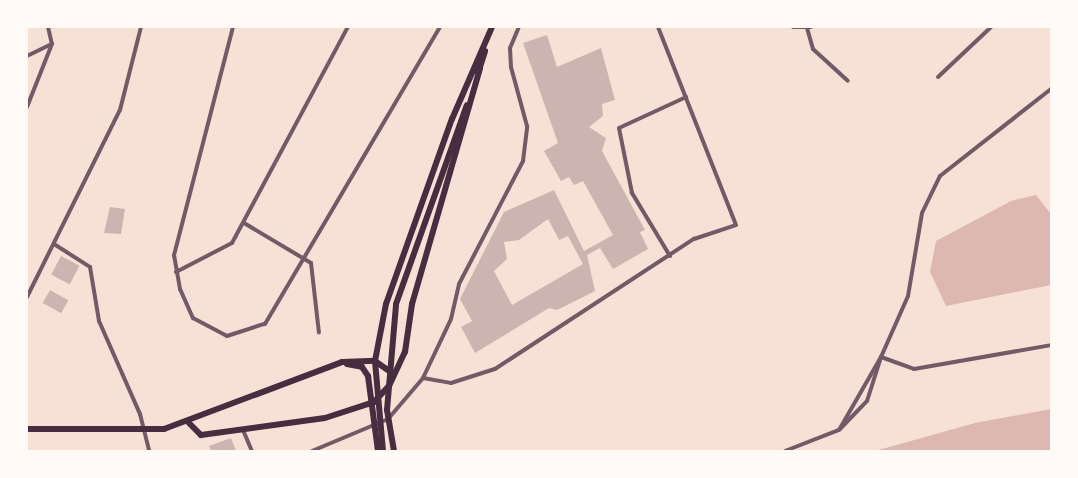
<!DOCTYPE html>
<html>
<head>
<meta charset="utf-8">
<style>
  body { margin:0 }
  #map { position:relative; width:1078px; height:478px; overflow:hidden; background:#f7e1d7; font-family:Rubik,sans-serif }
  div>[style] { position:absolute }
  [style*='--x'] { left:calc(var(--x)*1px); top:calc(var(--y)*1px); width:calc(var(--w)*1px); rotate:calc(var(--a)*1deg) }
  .water>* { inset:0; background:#dcb8b0 }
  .building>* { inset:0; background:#ccb4b1; transform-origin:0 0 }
  .minor>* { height:4px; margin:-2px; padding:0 2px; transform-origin:2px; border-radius:2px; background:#755966 }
  .primary>* { height:6px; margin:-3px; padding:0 3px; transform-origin:3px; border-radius:3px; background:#4a2c40 }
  span { translate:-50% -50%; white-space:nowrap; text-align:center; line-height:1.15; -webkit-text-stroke:5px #fffaf5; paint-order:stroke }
  .frame { position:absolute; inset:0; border:28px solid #fffaf5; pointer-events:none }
</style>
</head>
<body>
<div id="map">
  <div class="water">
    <i style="clip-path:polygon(1036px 195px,1051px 214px,1051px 285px,946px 306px,930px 272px,936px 241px,1011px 201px)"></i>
    <i style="clip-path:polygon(1051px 409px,1051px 451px,875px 451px,975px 423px)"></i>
  </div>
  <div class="building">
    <i style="clip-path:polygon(evenodd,547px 35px,557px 67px,601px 48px,615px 100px,602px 104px,603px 116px,589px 127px,606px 138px,602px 151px,645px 230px,640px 232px,648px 249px,613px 269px,600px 248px,587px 255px,595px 291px,557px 310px,549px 308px,475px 353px,461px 327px,472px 321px,460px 299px,504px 212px,554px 190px,584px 251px,613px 235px,583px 181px,574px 185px,569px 177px,561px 181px,544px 151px,558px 143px,523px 43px,547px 35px,548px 219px,559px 240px,568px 236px,583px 264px,512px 305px,494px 271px,507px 259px,504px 242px,519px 240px,548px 219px)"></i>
    <i style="clip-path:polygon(110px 207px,125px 209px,121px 234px,104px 233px)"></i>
    <i style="left:61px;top:256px;width:21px;height:21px;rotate:28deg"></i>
    <i style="left:50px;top:290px;width:21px;height:15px;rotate:29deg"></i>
    <i style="clip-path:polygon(231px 438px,236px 451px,211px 451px,209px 446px)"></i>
  </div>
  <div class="minor">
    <i style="--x:48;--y:27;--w:17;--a:77"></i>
    <i style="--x:233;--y:27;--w:236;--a:104.5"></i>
    <i style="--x:174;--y:255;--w:35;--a:80"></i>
    <i style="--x:180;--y:289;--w:32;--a:66"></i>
    <i style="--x:193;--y:318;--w:38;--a:28"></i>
    <i style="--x:227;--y:336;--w:40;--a:-18"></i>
    <i style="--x:265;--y:324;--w:345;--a:-59.5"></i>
    <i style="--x:793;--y:27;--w:18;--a:0"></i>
    <i style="--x:807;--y:28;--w:22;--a:74"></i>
    <i style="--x:813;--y:49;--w:47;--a:42.4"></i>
    <i style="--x:27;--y:56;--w:28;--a:-26"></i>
    <i style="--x:938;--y:77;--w:73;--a:-43.3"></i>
    <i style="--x:27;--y:107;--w:68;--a:-68.4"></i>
    <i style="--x:244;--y:223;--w:78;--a:30.8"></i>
    <i style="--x:311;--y:263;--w:70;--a:83.5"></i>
    <i style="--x:54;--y:244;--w:43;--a:32.6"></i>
    <i style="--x:90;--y:267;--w:55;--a:80.5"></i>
    <i style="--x:99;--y:321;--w:102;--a:66.2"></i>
    <i style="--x:140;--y:414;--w:38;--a:76"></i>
    <i style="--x:670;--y:256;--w:74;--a:-121.1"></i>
    <i style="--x:632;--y:193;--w:66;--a:-101.3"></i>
    <i style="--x:619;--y:128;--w:74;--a:-24.8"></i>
    <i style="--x:176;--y:272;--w:63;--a:-27.4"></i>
    <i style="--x:232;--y:243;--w:245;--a:-61.8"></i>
    <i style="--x:27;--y:297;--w:209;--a:-63.6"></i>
    <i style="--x:120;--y:110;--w:86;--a:-75.8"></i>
    <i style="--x:423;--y:378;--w:28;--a:10"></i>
    <i style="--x:451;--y:383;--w:46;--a:-17.7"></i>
    <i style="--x:495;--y:369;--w:238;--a:-33.2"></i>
    <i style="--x:694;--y:239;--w:44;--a:-18.4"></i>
    <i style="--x:736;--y:225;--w:213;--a:-111.5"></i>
    <i style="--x:840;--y:429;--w:39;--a:-46"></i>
    <i style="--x:867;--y:401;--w:46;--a:-72.3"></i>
    <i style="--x:881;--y:357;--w:35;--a:20"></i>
    <i style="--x:914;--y:369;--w:139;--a:-9.9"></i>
    <i style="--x:243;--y:430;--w:23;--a:67"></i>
    <i style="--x:312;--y:451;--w:82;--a:-22.8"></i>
    <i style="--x:388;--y:419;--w:54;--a:-49.5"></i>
    <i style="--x:423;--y:378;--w:65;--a:-64.6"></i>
    <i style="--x:451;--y:319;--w:36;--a:-77"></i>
    <i style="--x:459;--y:284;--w:139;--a:-62.5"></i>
    <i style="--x:523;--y:161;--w:35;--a:-83"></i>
    <i style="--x:527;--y:126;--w:61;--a:-105.2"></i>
    <i style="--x:511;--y:67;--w:19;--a:-93"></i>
    <i style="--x:510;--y:48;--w:23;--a:-67"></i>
    <i style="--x:785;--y:451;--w:58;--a:-21.3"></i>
    <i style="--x:839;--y:430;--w:84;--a:-60.1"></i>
    <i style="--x:881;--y:357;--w:67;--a:-66.1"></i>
    <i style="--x:908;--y:296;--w:84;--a:-80.4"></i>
    <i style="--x:922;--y:213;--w:41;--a:-64.1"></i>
    <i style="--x:940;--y:176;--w:141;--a:-38.1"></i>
  </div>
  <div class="primary">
    <i style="--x:478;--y:73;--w:23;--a:-72"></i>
    <i style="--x:347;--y:364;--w:15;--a:11"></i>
    <i style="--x:362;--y:367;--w:11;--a:56"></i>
    <i style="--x:368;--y:376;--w:76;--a:82.4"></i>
    <i style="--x:189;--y:423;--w:17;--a:45"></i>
    <i style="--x:201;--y:435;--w:125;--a:-7.8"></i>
    <i style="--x:325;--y:418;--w:52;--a:-18.1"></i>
    <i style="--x:374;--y:402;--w:22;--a:-47"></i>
    <i style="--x:389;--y:386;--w:38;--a:-65"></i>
    <i style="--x:405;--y:352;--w:49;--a:-81.7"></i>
    <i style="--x:412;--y:304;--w:245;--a:-73.9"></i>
    <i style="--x:27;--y:429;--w:137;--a:0"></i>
    <i style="--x:164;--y:429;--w:190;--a:-20.6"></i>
    <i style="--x:342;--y:362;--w:33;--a:-2"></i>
    <i style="--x:375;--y:361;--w:16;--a:35"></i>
    <i style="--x:383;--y:451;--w:90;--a:-95.1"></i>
    <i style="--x:375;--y:361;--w:58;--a:-79.1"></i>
    <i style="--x:386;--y:304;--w:196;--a:-70.4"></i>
    <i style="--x:452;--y:119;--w:100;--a:-66.5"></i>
    <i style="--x:394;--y:451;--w:42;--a:-99.7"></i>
    <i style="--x:387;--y:410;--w:106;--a:-85.1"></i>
    <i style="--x:396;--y:304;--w:211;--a:-70.4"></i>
  </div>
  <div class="frame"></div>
</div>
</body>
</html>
